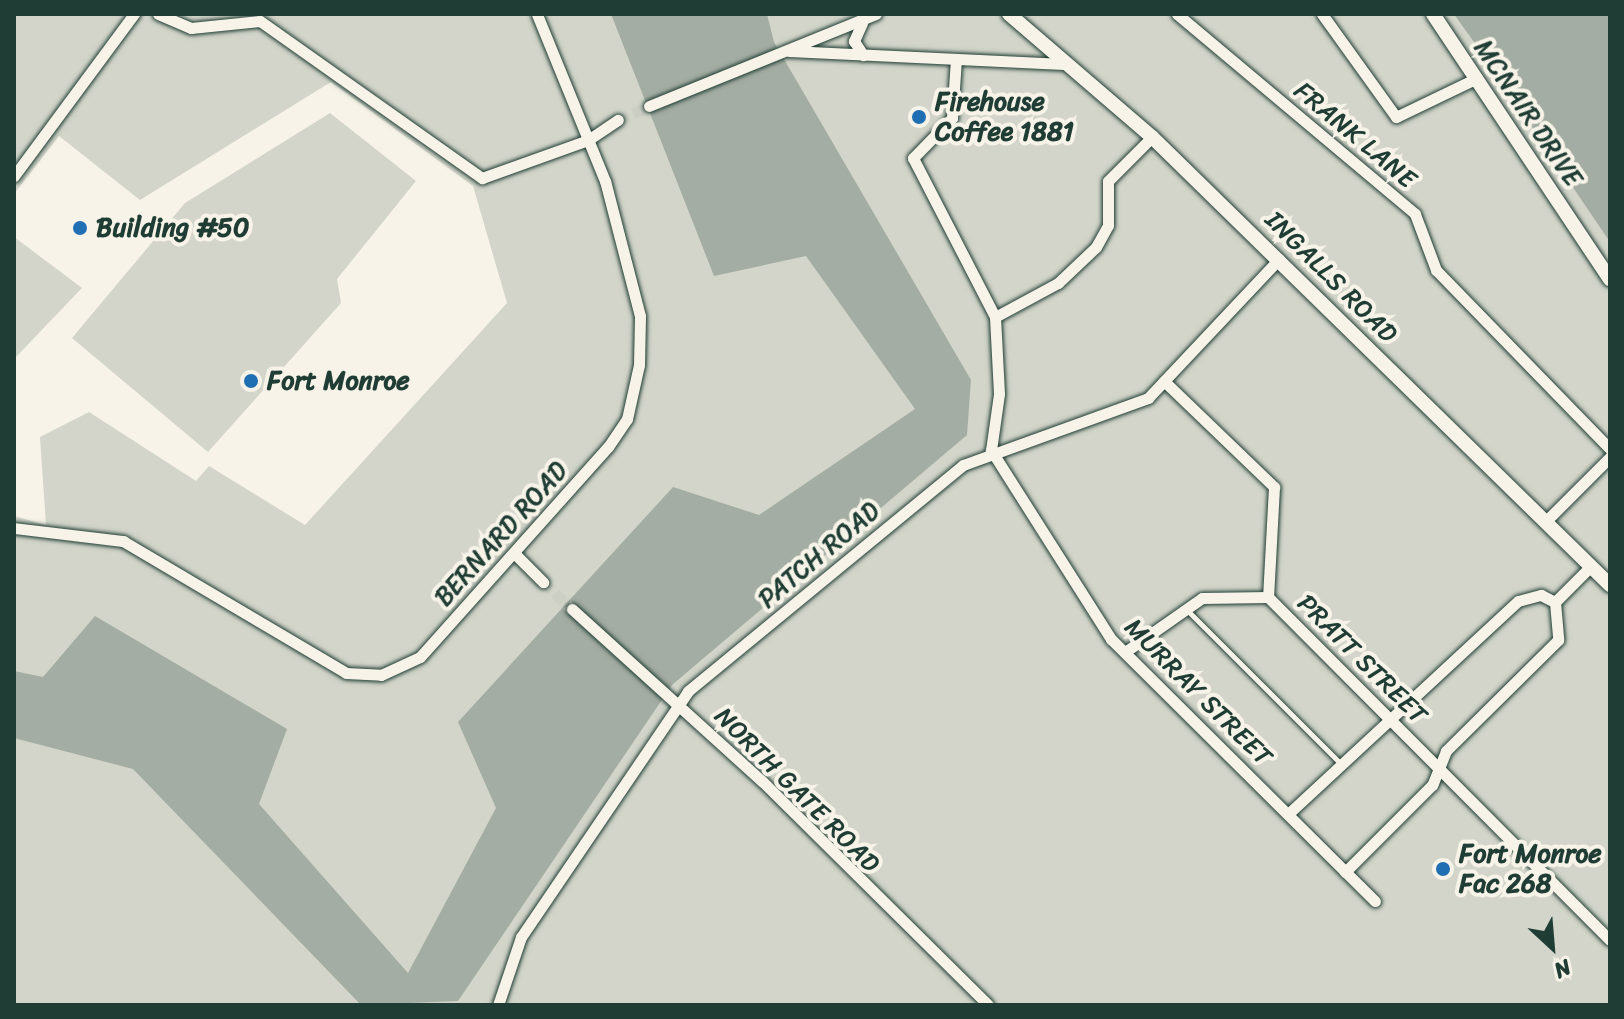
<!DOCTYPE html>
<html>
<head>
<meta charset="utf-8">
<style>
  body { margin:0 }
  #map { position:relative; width:1624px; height:1019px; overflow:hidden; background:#f7f3e8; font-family:Sriracha,sans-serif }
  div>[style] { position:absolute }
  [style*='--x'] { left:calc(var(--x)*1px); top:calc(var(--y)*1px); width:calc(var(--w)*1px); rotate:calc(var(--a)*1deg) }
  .green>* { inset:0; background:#d3d5ca }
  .water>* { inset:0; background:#a4ada3 }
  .street-tunnel>* { height:11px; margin-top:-5.5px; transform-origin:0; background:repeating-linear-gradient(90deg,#cccfc4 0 11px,transparent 0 16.5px) }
  .roads { filter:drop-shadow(0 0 2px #1f3d34) drop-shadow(0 0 2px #1f3d34) }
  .lane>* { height:5px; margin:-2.5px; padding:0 2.5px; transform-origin:2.5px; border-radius:2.5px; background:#f7f3e8 }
  .street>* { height:11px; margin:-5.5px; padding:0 5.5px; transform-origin:5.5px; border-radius:5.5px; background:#f7f3e8 }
  .secondary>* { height:14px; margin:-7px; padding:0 7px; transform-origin:7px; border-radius:7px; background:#f7f3e8 }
  .dots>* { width:22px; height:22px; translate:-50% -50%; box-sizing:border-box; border:4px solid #f7f3e8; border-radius:50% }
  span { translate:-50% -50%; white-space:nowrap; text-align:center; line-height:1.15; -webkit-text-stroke:8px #f7f3e8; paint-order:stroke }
  .poi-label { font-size:26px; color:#1f3d34; font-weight:700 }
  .left { translate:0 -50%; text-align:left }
  .street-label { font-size:26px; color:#1f3d34 }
  .frame { position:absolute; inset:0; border:16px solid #1f3d34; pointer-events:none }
  .north { position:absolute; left:1512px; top:907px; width:80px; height:80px; -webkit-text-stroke:6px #f7f3e8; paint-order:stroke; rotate:154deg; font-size:22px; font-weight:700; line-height:32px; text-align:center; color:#1f3d34 }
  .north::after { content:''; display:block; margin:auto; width:28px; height:36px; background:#1f3d34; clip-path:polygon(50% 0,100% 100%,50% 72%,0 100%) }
</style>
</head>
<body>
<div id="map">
  <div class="green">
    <i style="clip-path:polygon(14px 14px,1593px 14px,1610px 35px,1610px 1005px,14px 1005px,14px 516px,46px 525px,40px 437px,89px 412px,196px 481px,209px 466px,305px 525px,507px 303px,473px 186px,331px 82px,140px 200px,59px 136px,14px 194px)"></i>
    <i style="clip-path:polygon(330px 113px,416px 181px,337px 279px,341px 303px,208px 452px,72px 338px,185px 203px)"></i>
    <i style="clip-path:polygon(14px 237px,82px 288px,14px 359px)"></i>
  </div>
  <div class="water">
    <i style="clip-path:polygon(611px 14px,767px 14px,774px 42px,971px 380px,967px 435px,672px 685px,458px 1001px,361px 1005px,133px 769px,14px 738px,14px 671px,43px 677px,95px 616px,287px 729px,259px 804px,408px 973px,496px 808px,458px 722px,673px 487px,759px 515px,915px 409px,806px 256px,714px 276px)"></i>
    <i style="clip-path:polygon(1454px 14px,1610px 14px,1610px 242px,1481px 52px)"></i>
  </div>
  <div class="street-tunnel">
    <i style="--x:618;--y:120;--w:34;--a:-24"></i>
    <i style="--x:543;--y:582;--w:40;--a:43"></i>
  </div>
  <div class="roads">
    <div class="lane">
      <i style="--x:1187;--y:610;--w:215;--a:45"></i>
    </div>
    <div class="street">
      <i style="--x:158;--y:14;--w:36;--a:23"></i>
      <i style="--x:191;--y:28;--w:69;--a:-5.8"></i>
      <i style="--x:260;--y:21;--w:272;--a:35.3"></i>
      <i style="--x:482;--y:178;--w:113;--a:-19.7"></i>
      <i style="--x:588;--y:140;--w:36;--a:-34"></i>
      <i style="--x:1177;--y:14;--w:311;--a:40"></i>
      <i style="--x:1415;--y:214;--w:60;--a:69.4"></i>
      <i style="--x:1436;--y:270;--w:250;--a:45.8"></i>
      <i style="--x:1322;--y:14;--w:127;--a:54.3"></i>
      <i style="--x:1396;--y:117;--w:90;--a:-25.7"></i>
      <i style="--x:862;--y:23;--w:20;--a:114"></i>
      <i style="--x:854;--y:41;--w:17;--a:57"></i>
      <i style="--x:789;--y:51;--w:275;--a:2.7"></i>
      <i style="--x:956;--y:59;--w:59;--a:93.9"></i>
      <i style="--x:952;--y:118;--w:56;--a:134.3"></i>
      <i style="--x:913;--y:158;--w:179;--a:62.7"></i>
      <i style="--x:995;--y:317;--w:77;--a:87"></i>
      <i style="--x:999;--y:394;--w:57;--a:98.1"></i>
      <i style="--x:991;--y:450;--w:224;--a:57.6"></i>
      <i style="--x:1111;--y:639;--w:372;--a:44.8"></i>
      <i style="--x:649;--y:106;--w:245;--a:-22.1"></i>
      <i style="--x:14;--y:176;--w:202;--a:-53.5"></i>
      <i style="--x:995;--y:317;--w:72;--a:-28.4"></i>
      <i style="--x:1058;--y:283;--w:52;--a:-43.5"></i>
      <i style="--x:1096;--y:247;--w:25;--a:-61"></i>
      <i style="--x:1108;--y:225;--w:44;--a:-90"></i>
      <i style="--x:1108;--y:181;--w:62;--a:-45"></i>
      <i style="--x:1164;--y:381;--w:153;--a:43.9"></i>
      <i style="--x:1274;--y:487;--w:110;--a:93.1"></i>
      <i style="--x:1268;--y:597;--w:484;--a:45.1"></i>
      <i style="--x:1546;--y:521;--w:91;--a:-45"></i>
      <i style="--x:14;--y:528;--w:110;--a:6.8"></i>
      <i style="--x:123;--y:541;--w:259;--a:30.6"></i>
      <i style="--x:346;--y:673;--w:35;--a:3"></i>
      <i style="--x:381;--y:675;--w:43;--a:-24.8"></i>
      <i style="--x:420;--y:657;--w:282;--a:-48.2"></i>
      <i style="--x:608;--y:447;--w:34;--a:-56"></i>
      <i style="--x:627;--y:419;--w:55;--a:-77.5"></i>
      <i style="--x:639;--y:365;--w:49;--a:-88.8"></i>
      <i style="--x:640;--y:316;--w:139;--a:-104.5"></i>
      <i style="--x:605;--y:181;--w:180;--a:-112.2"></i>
      <i style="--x:515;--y:554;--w:40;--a:45"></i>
      <i style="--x:1555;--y:602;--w:51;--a:-45"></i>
      <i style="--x:572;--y:609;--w:256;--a:42.2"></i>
      <i style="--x:762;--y:781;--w:318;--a:44.7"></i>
      <i style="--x:1125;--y:652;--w:94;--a:-35"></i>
      <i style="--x:1202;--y:598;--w:66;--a:-0.9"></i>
      <i style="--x:1288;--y:814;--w:313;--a:-42.8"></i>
      <i style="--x:1518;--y:601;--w:24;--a:-15"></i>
      <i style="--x:1541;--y:595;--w:16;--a:27"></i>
      <i style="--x:1555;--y:602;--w:38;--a:85"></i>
      <i style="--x:1558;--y:640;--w:158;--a:135.3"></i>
      <i style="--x:1446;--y:751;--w:37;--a:112"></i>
      <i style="--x:1432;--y:785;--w:123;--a:135"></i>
      <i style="--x:498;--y:1005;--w:72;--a:-71.3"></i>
      <i style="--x:521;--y:937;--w:297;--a:-55.8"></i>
      <i style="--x:688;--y:691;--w:356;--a:-39.4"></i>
      <i style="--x:963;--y:465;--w:197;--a:-19.9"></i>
      <i style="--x:1148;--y:398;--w:191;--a:-46.7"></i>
    </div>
    <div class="secondary">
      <i style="--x:1009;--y:14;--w:189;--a:40.7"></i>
      <i style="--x:1152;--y:137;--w:641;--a:44.37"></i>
      <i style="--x:1433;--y:14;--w:319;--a:56.3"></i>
    </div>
  </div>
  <div class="dots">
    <i style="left:919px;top:117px;background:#1f6fb2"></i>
    <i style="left:80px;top:228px;background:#1f6fb2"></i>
    <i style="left:251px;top:381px;background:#1f6fb2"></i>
    <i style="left:1443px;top:869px;background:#1f6fb2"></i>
  </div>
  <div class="poi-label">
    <span class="left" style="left:935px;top:117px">Firehouse<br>Coffee 1881</span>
    <span class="left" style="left:96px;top:228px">Building #50</span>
    <span class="left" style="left:267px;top:381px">Fort Monroe</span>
    <span class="left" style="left:1459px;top:869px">Fort Monroe<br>Fac 268</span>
  </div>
  <div class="street-label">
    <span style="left:1528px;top:113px;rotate:56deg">MCNAIR DRIVE</span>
    <span style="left:1355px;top:135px;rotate:40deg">FRANK LANE</span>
    <span style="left:1331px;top:277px;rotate:45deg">INGALLS ROAD</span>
    <span style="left:501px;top:534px;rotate:-48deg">BERNARD ROAD</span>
    <span style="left:819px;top:555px;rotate:-40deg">PATCH ROAD</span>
    <span style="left:1362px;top:659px;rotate:45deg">PRATT STREET</span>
    <span style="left:1198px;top:692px;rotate:45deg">MURRAY STREET</span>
    <span style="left:797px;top:790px;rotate:45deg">NORTH GATE ROAD</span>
  </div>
  <div class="frame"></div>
  <div class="north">N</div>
</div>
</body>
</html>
